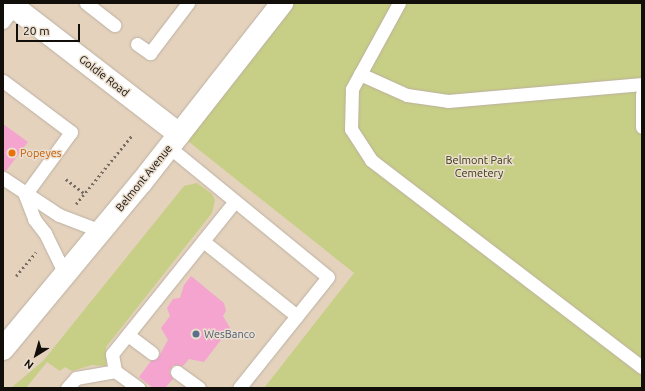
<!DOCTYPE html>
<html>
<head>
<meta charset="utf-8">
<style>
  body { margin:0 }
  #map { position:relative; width:645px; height:391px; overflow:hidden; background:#ebdece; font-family:Ubuntu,sans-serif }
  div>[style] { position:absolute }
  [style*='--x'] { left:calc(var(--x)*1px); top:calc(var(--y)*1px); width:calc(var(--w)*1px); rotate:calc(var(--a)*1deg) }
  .built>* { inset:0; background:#e4d2bd }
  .green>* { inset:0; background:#c7ce85 }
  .building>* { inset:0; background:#f5a3cf }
  .path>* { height:2.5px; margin-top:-1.25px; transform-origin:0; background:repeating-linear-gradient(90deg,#766e64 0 2px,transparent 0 5px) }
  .roads { filter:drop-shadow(0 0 1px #bcb0a1) drop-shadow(0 0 1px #bcb0a1) }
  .lane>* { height:13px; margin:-6.5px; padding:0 6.5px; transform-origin:6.5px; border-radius:6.5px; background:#fff }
  .secondary>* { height:22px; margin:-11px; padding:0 11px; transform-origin:11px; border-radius:11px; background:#fff }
  .dots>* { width:11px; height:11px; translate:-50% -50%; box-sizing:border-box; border:2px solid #ebdece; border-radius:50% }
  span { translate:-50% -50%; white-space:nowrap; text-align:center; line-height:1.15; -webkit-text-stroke:3px #ebdece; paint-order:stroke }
  .street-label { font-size:11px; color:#120e09 }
  .food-label { font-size:11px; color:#c56008 }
  .left { translate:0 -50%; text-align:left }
  .park-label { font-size:11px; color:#353712 }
  .service-label { font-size:11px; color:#4e5e75 }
  .frame { position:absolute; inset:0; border:4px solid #120e09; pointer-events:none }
  .north { position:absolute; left:16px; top:335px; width:40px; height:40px; -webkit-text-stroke:3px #ebdece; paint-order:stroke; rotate:217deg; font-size:11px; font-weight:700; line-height:16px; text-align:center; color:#120e09 }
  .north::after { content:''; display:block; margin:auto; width:14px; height:18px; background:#120e09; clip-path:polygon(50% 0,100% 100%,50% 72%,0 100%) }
  .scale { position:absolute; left:16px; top:24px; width:64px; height:18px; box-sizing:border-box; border:2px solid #120e09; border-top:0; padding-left:5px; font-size:12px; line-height:14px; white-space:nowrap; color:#120e09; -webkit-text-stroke:3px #ebdece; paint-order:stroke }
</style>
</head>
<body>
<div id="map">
  <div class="built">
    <i style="clip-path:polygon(3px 3px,282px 3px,179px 134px,354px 273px,264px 388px,3px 388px)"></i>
  </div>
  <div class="green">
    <i style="clip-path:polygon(282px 3px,642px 3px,642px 388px,264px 388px,354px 273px,179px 134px)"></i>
    <i style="clip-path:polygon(197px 183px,212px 194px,215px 200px,212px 213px,106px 347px,106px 366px,92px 365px,72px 371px,65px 367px,60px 371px,47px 362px,26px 388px,11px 388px,43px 361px,184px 186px)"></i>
  </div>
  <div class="building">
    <i style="clip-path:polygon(3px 124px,28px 142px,6px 171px,3px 170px)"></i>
    <i style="clip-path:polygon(191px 276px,224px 303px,226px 311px,223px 316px,230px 328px,204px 362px,189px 359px,183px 366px,173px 365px,169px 372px,173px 379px,165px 388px,153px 388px,139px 377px,151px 361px,158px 358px,168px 340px,161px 328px,170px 316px,167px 308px,173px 299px,180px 298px,184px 285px)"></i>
  </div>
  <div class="path">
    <i style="--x:66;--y:179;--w:23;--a:38"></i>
    <i style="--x:76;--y:204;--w:90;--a:-50.8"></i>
    <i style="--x:16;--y:276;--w:31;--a:-50"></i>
  </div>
  <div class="roads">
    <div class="lane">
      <i style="--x:86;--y:3;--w:36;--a:38"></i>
      <i style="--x:399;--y:3;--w:98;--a:118.7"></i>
      <i style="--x:352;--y:89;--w:40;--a:91.4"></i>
      <i style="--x:351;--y:129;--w:37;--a:57"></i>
      <i style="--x:371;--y:160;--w:341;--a:37.4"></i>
      <i style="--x:3;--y:22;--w:19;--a:-54"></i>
      <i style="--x:137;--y:44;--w:16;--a:35"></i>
      <i style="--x:150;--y:53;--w:63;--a:-52.8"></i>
      <i style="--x:360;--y:74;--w:51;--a:24.1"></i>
      <i style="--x:407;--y:95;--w:41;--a:8.3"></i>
      <i style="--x:448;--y:101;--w:195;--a:-5"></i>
      <i style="--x:3;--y:81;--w:85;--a:36.9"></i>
      <i style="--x:71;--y:132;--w:78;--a:126.1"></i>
      <i style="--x:642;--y:94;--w:33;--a:90"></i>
      <i style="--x:169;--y:147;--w:205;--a:39.3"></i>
      <i style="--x:328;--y:277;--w:142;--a:128.7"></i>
      <i style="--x:3;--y:178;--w:67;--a:33.5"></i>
      <i style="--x:59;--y:215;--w:45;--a:20.9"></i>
      <i style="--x:25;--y:195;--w:26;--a:69"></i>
      <i style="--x:34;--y:219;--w:18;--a:52"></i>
      <i style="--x:45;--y:233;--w:46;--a:64"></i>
      <i style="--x:203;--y:241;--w:120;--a:38.6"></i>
      <i style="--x:128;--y:335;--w:30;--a:37"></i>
      <i style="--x:115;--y:371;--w:17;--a:-100"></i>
      <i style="--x:112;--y:354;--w:196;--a:-51.2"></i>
      <i style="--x:177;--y:372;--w:27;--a:36"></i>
      <i style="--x:67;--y:388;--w:13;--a:-48"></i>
      <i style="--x:76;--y:378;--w:40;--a:-10"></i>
      <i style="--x:115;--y:371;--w:29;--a:36"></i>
    </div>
    <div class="secondary">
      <i style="--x:9;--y:3;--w:215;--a:37.6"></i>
      <i style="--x:3;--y:349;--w:216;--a:-50.3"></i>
      <i style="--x:141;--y:183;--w:229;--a:-51.9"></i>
    </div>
  </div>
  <div class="dots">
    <i style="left:12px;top:153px;background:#e8710a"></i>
    <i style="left:196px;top:334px;background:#5c6f8a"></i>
  </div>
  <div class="street-label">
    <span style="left:104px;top:76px;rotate:38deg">Goldie Road</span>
    <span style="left:144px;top:178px;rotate:-51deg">Belmont Avenue</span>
  </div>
  <div class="food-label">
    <span class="left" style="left:20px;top:153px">Popeyes</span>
  </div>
  <div class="park-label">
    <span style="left:479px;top:167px">Belmont Park<br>Cemetery</span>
  </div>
  <div class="service-label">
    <span class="left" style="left:204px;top:334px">WesBanco</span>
  </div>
  <div class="frame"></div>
  <div class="north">N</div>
  <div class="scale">20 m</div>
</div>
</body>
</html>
